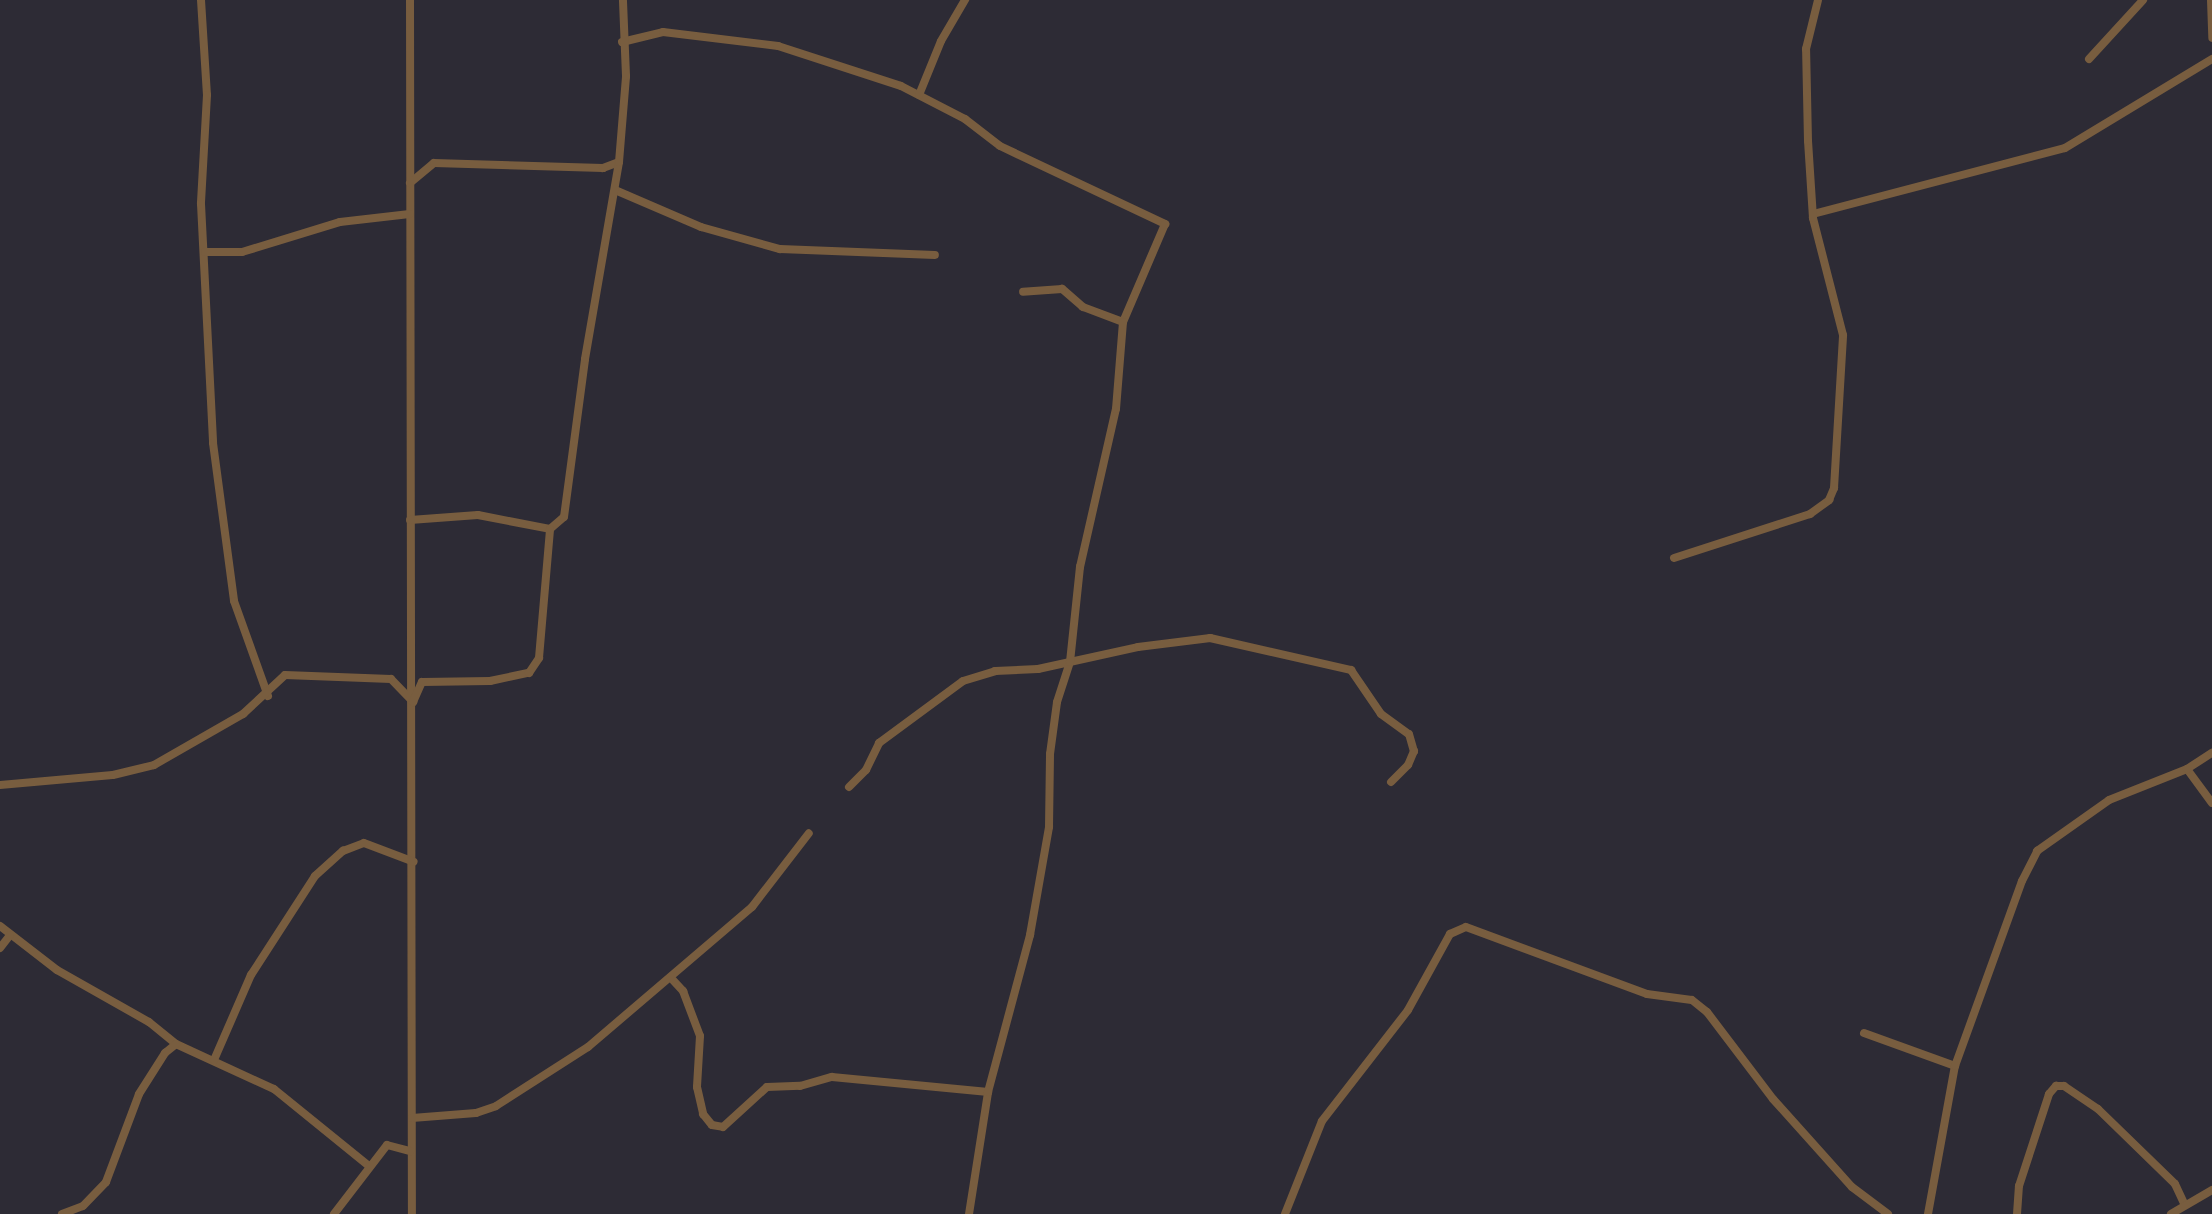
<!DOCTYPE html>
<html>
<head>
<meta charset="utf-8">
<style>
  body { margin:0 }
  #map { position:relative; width:2212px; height:1214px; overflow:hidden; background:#2d2b35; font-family:Lato,sans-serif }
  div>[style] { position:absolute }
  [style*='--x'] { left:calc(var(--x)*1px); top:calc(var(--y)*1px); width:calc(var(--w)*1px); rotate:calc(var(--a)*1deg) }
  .street>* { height:8px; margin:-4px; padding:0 4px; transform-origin:4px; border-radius:4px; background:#785d3f }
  span { translate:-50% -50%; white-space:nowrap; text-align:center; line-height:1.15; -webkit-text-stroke:5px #23212b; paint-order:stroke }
</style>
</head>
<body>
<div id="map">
  <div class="street">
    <i style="--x:201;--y:0;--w:95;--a:86.4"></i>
    <i style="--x:207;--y:95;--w:109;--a:93.2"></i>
    <i style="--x:201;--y:204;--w:239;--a:87.1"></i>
    <i style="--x:213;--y:443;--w:159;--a:82.4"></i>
    <i style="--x:234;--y:601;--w:101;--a:70.3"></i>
    <i style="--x:410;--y:0;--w:1214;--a:89.91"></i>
    <i style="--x:2211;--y:0;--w:38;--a:88"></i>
    <i style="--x:622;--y:42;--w:42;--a:-13.7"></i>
    <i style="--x:663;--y:32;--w:116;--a:6.9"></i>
    <i style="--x:778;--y:46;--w:129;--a:18"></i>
    <i style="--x:901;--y:86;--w:72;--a:27.3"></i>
    <i style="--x:965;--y:119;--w:44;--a:37.6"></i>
    <i style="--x:1000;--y:146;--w:183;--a:25.3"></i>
    <i style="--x:1165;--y:224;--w:107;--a:113.2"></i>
    <i style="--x:1123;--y:322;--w:43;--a:-159.4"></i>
    <i style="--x:1083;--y:307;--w:28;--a:-139"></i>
    <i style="--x:1062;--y:289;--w:39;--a:176"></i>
    <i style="--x:2089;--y:59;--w:80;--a:-47.5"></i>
    <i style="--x:919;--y:95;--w:58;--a:-67.8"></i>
    <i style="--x:941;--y:41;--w:48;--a:-59.7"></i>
    <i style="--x:410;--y:183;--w:31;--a:-40"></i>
    <i style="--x:434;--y:163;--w:169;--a:1.7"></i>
    <i style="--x:603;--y:168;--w:17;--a:-21"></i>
    <i style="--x:615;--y:190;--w:94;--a:23.3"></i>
    <i style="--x:701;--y:227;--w:82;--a:15.6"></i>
    <i style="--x:780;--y:249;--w:155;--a:2.2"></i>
    <i style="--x:1813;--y:214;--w:260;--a:-14.7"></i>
    <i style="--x:2065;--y:148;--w:172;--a:-31.2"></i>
    <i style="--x:205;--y:252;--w:37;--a:0"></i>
    <i style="--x:242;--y:252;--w:102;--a:-17"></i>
    <i style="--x:340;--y:222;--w:70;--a:-6.5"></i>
    <i style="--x:410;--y:520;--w:68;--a:-4.2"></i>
    <i style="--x:478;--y:515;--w:73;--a:11"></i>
    <i style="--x:550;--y:529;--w:18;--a:-41"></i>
    <i style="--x:564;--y:517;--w:159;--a:-82.4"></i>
    <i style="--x:585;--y:359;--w:200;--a:-80.2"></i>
    <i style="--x:619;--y:162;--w:86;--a:-85.3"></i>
    <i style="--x:626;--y:76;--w:76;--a:-92.3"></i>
    <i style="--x:1674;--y:558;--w:143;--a:-17.9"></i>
    <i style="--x:1810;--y:514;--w:24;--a:-36"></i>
    <i style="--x:1829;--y:500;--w:13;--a:-67"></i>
    <i style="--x:1834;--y:488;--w:153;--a:-86.6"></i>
    <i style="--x:1843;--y:335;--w:121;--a:-104.4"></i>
    <i style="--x:1813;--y:218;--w:77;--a:-93.7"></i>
    <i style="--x:1808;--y:141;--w:92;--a:-91.2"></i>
    <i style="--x:1806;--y:49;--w:50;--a:-76.2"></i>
    <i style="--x:2187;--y:769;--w:42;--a:53.7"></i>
    <i style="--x:0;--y:785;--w:113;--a:-5.1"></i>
    <i style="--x:113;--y:775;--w:42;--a:-13.7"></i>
    <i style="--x:154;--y:765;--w:103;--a:-29.8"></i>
    <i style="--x:243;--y:714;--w:57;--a:-42.9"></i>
    <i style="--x:285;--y:675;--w:106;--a:2.2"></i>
    <i style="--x:391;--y:679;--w:32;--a:46"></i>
    <i style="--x:413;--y:702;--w:22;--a:-66"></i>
    <i style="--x:422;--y:682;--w:68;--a:-0.8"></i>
    <i style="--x:490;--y:681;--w:40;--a:-12"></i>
    <i style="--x:529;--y:673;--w:18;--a:-56"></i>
    <i style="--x:539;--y:658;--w:129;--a:-85.1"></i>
    <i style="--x:849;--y:787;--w:24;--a:-45"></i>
    <i style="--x:866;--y:770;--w:30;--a:-64"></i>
    <i style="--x:879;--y:743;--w:104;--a:-36.4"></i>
    <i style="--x:963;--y:681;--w:34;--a:-17"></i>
    <i style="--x:995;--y:671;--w:43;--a:-2.7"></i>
    <i style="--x:1038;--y:669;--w:102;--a:-12.4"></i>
    <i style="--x:1138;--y:647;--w:73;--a:-7.1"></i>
    <i style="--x:1210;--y:638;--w:145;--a:12.8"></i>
    <i style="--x:1351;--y:670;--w:53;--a:55.7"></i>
    <i style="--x:1381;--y:714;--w:34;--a:36"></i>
    <i style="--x:1409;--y:734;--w:18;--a:74"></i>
    <i style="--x:1414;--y:751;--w:15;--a:113"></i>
    <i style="--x:1408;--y:765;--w:24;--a:135"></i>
    <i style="--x:0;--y:926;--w:72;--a:37.7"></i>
    <i style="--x:57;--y:970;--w:106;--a:29.5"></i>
    <i style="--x:149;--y:1022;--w:35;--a:39"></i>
    <i style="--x:176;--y:1044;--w:108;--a:24.7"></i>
    <i style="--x:274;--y:1089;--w:122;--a:39"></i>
    <i style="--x:0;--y:948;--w:16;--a:-52"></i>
    <i style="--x:671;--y:978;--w:18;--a:47"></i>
    <i style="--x:683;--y:991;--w:48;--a:69.3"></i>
    <i style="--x:700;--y:1036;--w:51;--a:93.4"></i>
    <i style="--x:697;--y:1087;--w:28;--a:77"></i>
    <i style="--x:703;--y:1114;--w:14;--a:51"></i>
    <i style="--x:712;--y:1125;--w:11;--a:10"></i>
    <i style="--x:723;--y:1127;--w:59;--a:-42.3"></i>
    <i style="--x:767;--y:1087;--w:33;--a:-2"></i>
    <i style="--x:800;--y:1086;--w:33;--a:-16"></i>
    <i style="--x:832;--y:1077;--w:157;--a:5.5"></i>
    <i style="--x:1864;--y:1033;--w:97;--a:19.9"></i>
    <i style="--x:214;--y:1060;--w:93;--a:-66.5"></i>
    <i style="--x:251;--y:975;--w:118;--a:-57.1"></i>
    <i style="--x:315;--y:876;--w:38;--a:-42"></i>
    <i style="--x:343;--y:851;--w:22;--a:-21"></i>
    <i style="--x:364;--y:843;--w:53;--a:20.8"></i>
    <i style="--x:412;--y:1118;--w:64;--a:-4.5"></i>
    <i style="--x:476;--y:1113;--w:21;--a:-19"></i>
    <i style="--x:496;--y:1106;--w:109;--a:-32.7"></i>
    <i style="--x:588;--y:1047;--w:216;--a:-40.5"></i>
    <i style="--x:752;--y:907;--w:93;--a:-52.4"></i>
    <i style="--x:62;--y:1214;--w:22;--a:-21"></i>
    <i style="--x:83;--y:1206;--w:33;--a:-46"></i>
    <i style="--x:106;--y:1182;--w:94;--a:-69.4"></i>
    <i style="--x:139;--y:1094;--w:49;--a:-57.6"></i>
    <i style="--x:165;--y:1053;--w:14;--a:-39"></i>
    <i style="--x:334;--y:1214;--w:87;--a:-52.5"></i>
    <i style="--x:387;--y:1145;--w:24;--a:15"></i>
    <i style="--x:969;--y:1214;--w:123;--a:-81.1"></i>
    <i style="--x:988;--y:1092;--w:163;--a:-75"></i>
    <i style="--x:1030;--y:935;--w:110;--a:-80"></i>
    <i style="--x:1049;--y:827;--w:73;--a:-89.2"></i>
    <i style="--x:1050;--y:754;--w:52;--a:-82.3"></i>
    <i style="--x:1057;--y:702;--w:42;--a:-72"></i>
    <i style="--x:1070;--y:662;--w:96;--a:-84"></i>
    <i style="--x:1080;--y:567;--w:162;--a:-77.2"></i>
    <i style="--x:1116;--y:409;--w:87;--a:-85.4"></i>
    <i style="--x:1285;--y:1214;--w:100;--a:-68.3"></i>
    <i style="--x:1322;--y:1121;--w:140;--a:-52.2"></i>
    <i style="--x:1408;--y:1010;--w:87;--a:-61.1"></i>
    <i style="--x:1450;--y:934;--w:17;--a:-24"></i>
    <i style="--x:1466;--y:927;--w:193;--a:20.3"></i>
    <i style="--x:1647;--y:994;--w:45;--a:7.6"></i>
    <i style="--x:1692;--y:1000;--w:19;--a:39"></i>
    <i style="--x:1707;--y:1012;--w:109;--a:52.8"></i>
    <i style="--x:1773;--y:1099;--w:118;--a:48.1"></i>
    <i style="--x:1852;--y:1187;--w:45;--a:36.9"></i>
    <i style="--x:1928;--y:1214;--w:150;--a:-79.7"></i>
    <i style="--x:1955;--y:1066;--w:197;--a:-70.1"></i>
    <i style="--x:2022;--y:881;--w:34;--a:-63"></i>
    <i style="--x:2037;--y:851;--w:88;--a:-35.3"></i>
    <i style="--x:2109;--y:800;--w:84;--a:-21.7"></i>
    <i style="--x:2187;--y:769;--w:30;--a:-33"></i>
    <i style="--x:2017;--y:1214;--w:28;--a:-86"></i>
    <i style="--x:2019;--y:1186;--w:97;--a:-71.9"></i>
    <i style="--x:2049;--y:1094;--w:11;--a:-49"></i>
    <i style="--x:2056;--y:1086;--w:8;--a:0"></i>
    <i style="--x:2064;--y:1086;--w:41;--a:34.1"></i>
    <i style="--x:2098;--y:1109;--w:107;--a:44.2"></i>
    <i style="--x:2175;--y:1184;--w:21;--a:65"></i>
    <i style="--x:2171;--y:1214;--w:48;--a:-30.3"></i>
  </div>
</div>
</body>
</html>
